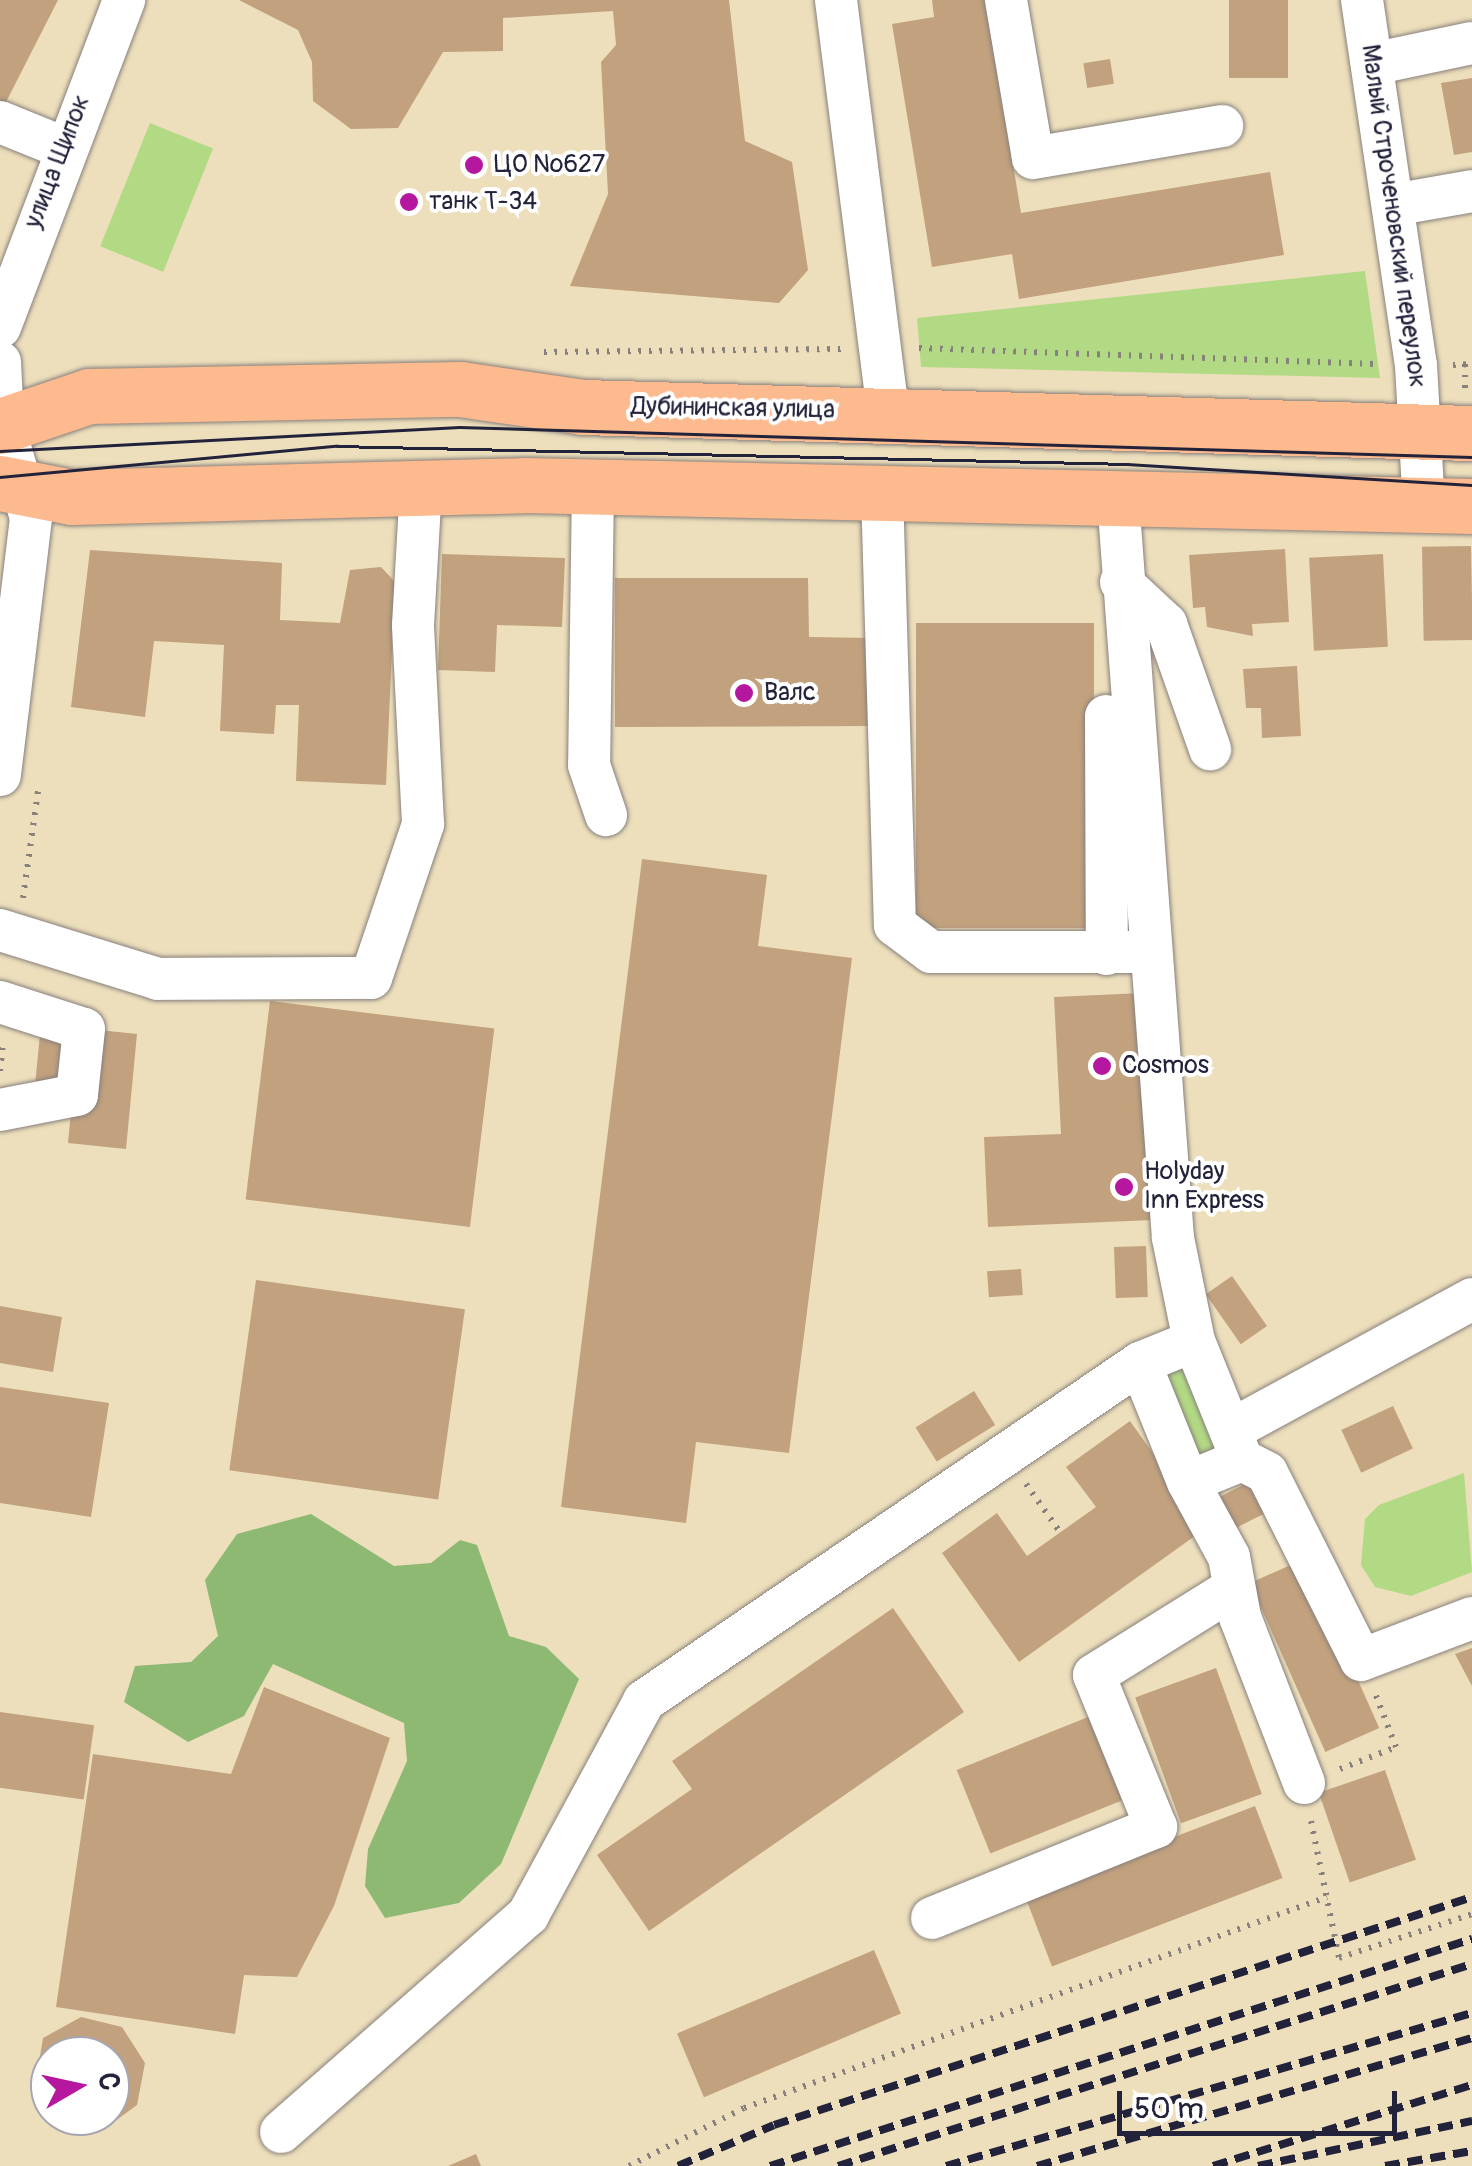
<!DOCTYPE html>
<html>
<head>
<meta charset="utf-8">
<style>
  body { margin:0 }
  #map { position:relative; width:1472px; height:2166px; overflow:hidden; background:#eddfbc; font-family:Pangolin,sans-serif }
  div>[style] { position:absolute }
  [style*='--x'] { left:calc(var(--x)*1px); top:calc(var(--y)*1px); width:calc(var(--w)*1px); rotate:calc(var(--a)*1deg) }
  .green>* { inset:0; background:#b2d984; transform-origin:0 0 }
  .forest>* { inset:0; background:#8db972 }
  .building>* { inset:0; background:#c2a17e; transform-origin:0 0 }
  .path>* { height:6px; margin-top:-3px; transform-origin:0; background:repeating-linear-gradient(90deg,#88807c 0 2.5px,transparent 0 10.5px) }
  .roads { filter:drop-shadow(0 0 2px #88807c) drop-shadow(0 0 2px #88807c) }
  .minor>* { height:42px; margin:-21px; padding:0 21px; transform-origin:21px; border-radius:21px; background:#fff }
  .major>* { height:55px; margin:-27.5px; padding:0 27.5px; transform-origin:27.5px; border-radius:27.5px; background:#fcba8e }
  .tram>* { height:2.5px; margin:-1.25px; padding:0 1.25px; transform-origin:1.25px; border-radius:1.25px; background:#22223b }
  .rail>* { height:8px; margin-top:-4px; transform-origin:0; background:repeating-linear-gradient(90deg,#22223b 0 15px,transparent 0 23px) }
  .dots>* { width:28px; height:28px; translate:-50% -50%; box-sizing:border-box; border:5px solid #fff; border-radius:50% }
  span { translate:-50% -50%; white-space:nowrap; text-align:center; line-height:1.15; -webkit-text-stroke:8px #fff; paint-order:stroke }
  .street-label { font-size:25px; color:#22223b }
  .poi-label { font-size:25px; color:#22223b }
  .left { translate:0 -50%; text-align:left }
  .north { position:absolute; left:30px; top:2036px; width:100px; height:100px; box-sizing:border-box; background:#fff; border:2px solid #a7a7b1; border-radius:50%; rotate:81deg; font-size:28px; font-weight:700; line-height:40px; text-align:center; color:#22223b }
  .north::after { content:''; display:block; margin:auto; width:35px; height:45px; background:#b5179e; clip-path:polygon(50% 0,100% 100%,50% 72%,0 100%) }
  .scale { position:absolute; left:1117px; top:2091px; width:280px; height:45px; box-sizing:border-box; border:5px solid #22223b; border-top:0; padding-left:12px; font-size:30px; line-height:35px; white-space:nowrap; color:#22223b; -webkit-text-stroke:8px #fff; paint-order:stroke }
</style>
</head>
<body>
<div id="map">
  <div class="green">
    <i style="left:150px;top:123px;width:68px;height:133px;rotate:22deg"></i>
    <i style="clip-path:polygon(1365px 271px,1380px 378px,921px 367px,917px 318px)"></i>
    <i style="clip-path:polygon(1183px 1355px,1226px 1447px,1199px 1467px,1158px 1364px)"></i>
    <i style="clip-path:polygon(1464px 1473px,1472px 1572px,1411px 1596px,1375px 1587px,1361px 1565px,1365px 1519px,1379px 1505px)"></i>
  </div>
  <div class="forest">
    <i style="clip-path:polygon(311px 1514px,394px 1566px,431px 1563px,460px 1540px,477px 1545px,509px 1636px,546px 1647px,579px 1679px,501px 1864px,459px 1903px,385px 1918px,365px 1886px,368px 1849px,407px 1761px,404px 1723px,273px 1664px,244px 1716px,188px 1742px,124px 1702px,135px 1666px,191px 1662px,218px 1636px,205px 1580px,237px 1534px)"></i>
  </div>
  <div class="building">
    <i style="clip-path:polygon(0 0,58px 0,5px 104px,0 103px)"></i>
    <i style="clip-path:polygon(239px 0,729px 0,745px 141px,792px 162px,808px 270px,779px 303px,570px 286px,608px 194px,601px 62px,616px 45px,613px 11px,503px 18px,503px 51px,443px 52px,398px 128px,351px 129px,313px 101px,312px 62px,298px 30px)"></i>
    <i style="clip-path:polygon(932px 0,986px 0,1021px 213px,1270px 172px,1284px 255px,1019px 299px,1012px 254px,932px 267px,892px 24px,934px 17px)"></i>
    <i style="left:1229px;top:0;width:59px;height:78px"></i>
    <i style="left:1110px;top:59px;width:25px;height:27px;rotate:81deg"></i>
    <i style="clip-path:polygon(1472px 78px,1472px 152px,1454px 155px,1441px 83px)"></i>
    <i style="left:1471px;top:546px;width:94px;height:49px;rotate:89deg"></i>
    <i style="clip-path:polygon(1285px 549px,1289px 622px,1252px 624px,1253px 636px,1207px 627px,1205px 607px,1193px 608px,1189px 555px)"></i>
    <i style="clip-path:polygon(90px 550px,282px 563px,280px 620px,340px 623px,350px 570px,381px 567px,395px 582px,386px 785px,296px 781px,299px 705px,276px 705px,274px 734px,220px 731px,224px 645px,154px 641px,145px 717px,71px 707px)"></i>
    <i style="clip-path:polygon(442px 554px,565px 558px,562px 627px,497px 625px,495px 672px,438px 670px)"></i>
    <i style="left:1383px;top:554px;width:93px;height:74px;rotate:87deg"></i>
    <i style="clip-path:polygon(615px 578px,808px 578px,809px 637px,873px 638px,873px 726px,615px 727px)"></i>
    <i style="left:916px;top:623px;width:178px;height:305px"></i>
    <i style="clip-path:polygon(1297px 666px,1301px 736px,1262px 738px,1261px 708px,1246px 708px,1243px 669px)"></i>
    <i style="clip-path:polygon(642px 859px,767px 875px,758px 946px,852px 958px,789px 1453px,696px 1442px,686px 1523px,561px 1507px)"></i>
    <i style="clip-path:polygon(1143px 993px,1153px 1220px,988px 1227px,984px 1137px,1061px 1134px,1054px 997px)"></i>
    <i style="left:270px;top:1001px;width:226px;height:200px;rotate:7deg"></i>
    <i style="clip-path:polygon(41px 1024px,137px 1034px,126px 1149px,68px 1143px,73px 1089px,35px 1085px)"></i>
    <i style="left:1146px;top:1246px;width:51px;height:32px;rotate:88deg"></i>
    <i style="left:1021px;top:1269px;width:26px;height:34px;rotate:86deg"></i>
    <i style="left:1232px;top:1276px;width:61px;height:32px;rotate:55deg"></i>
    <i style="left:256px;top:1280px;width:211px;height:192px;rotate:8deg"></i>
    <i style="clip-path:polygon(0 1306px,62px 1317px,53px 1372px,0 1363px)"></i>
    <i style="clip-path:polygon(0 1387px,109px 1403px,91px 1517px,0 1503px)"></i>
    <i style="left:974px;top:1391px;width:40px;height:69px;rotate:58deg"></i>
    <i style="left:1393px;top:1406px;width:47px;height:57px;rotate:65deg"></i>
    <i style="clip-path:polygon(1130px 1421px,1206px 1528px,1019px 1662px,942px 1553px,997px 1513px,1027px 1556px,1096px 1507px,1066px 1467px)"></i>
    <i style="left:1249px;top:1482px;width:35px;height:41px;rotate:63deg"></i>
    <i style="left:1304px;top:1559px;width:185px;height:59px;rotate:66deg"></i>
    <i style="clip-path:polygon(893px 1608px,964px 1712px,649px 1931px,597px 1855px,692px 1789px,672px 1761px)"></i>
    <i style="clip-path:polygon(1472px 1648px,1472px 1686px,1455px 1654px)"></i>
    <i style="left:1216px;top:1668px;width:134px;height:86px;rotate:70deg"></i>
    <i style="clip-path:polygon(264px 1687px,390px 1738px,334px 1906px,297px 1977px,244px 1975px,235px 2034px,56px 2007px,93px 1754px,231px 1774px)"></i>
    <i style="left:0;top:1712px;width:95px;height:75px;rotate:8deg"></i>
    <i style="left:1093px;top:1715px;width:90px;height:147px;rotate:68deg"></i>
    <i style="left:1385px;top:1770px;width:95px;height:70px;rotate:71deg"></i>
    <i style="left:1255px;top:1806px;width:77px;height:247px;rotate:69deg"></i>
    <i style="left:874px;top:1950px;width:69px;height:214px;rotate:67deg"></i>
    <i style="clip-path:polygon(evenodd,81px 2017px,122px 2027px,145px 2063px,137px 2105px,103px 2130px,62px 2125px,34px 2093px,43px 2038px,81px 2017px,50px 2056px,110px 2056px,110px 2116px,50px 2116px,50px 2056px)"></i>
    <i style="clip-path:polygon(476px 2154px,481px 2166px,448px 2166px)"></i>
  </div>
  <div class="path">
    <i style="--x:919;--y:348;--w:457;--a:2"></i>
    <i style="--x:544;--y:352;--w:297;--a:-0.6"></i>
    <i style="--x:1453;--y:365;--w:19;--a:-3"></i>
    <i style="--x:1465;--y:388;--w:24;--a:-90"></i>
    <i style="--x:23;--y:898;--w:108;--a:-82"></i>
    <i style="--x:0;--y:1071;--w:27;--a:-84"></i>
    <i style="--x:1026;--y:1484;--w:59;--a:54.7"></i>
    <i style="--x:1340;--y:1769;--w:60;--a:-21.4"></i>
    <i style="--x:1396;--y:1747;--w:58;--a:-111.3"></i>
    <i style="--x:1311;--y:1821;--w:140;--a:78.4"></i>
    <i style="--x:1339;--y:1958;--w:140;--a:-18.3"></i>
    <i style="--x:629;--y:2166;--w:129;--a:-26.8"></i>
    <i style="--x:744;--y:2108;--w:620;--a:-19.9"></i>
  </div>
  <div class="roads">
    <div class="minor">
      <i style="--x:836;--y:0;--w:414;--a:82.8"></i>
      <i style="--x:1006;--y:0;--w:160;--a:80.3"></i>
      <i style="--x:1033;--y:158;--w:192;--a:-9.6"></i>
      <i style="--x:1362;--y:0;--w:369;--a:81.6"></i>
      <i style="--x:1416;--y:365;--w:142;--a:86.8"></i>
      <i style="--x:1372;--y:64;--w:102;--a:-11.9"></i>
      <i style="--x:0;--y:122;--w:67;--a:22"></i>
      <i style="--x:1393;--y:205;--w:80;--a:-10"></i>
      <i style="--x:0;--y:327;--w:350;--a:-69.2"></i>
      <i style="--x:0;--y:362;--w:62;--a:87.2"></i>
      <i style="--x:3;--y:424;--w:98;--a:73.4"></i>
      <i style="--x:31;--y:518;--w:259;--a:96.9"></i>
      <i style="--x:593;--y:486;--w:279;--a:90.8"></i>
      <i style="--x:589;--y:765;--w:53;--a:71.2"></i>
      <i style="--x:882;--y:491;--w:434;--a:88.3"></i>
      <i style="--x:895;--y:925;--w:45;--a:36.9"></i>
      <i style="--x:931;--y:952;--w:218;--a:0"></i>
      <i style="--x:1118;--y:498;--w:742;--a:85.75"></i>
      <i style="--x:1173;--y:1238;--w:105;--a:78.5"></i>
      <i style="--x:1121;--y:582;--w:62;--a:43"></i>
      <i style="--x:1166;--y:624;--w:133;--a:70.6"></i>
      <i style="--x:1106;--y:716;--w:238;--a:89.8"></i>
      <i style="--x:0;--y:930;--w:165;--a:17.2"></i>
      <i style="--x:158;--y:979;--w:213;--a:-0.3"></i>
      <i style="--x:371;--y:978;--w:163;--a:-71.3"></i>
      <i style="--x:423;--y:824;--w:199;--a:-92.9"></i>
      <i style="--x:413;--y:625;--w:138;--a:-86.7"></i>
      <i style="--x:0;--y:1002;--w:88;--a:17.8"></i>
      <i style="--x:84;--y:1029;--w:66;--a:96.1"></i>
      <i style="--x:77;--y:1095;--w:78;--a:169"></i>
      <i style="--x:1231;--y:1430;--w:274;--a:-28.5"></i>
      <i style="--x:1242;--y:1460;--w:28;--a:27"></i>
      <i style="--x:1267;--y:1473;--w:209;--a:63.3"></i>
      <i style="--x:1361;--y:1660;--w:119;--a:-20.7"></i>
      <i style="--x:1188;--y:1482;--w:85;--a:61.3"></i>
      <i style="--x:1229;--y:1557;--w:61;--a:79.6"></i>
      <i style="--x:1240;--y:1617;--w:178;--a:68.9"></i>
      <i style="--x:932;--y:1918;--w:242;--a:-22.1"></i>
      <i style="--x:1156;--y:1827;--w:164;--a:-112.2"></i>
      <i style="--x:1094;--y:1675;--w:165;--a:-31.9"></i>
      <i style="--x:281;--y:2132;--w:329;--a:-41.3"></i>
      <i style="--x:528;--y:1915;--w:243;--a:-61.5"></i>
      <i style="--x:644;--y:1701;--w:600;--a:-34.27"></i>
      <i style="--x:1140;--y:1363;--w:58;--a:-22.2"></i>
      <i style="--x:1194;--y:1341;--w:128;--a:68"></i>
      <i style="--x:1242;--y:1460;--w:58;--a:157.8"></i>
      <i style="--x:1188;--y:1482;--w:128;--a:-112"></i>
    </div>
    <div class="major">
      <i style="--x:0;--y:426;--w:94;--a:-18.6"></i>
      <i style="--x:89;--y:396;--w:371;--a:-1.1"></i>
      <i style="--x:460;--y:389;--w:124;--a:8.3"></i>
      <i style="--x:583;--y:407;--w:889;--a:1.68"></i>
      <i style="--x:0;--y:483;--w:73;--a:11"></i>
      <i style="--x:72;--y:497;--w:452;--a:-1.5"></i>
      <i style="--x:524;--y:485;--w:948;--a:1.27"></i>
    </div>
  </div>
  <div class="tram">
    <i style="--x:0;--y:451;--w:460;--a:-3"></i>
    <i style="--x:459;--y:427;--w:1013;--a:1.7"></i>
    <i style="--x:0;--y:477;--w:338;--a:-5.3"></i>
    <i style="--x:337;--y:446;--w:791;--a:1.3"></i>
    <i style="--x:1128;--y:464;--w:345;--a:3.5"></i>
  </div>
  <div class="rail">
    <i style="--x:678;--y:2166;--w:104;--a:-23.1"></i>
    <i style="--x:774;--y:2125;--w:734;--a:-18.09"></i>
    <i style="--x:770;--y:2166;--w:738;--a:-17.92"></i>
    <i style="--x:838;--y:2166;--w:665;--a:-17.67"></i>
    <i style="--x:946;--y:2166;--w:548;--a:-16.22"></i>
    <i style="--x:1037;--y:2166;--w:453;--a:-16.4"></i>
    <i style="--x:1213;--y:2166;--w:271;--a:-17.4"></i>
    <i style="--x:1258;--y:2166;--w:219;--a:-11.9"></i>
    <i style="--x:1385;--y:2166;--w:88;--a:-9.8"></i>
  </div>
  <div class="dots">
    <i style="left:474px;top:165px;background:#b5179e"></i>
    <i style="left:409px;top:202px;background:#b5179e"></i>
    <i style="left:744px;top:693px;background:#b5179e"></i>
    <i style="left:1102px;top:1066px;background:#b5179e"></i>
    <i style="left:1124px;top:1187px;background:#b5179e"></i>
  </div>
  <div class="street-label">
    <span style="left:58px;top:162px;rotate:-69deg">улица Щипок</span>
    <span style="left:1393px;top:216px;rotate:82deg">Малый Строченовский переулок</span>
    <span style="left:733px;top:409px;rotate:1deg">Дубининская улица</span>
  </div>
  <div class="poi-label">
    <span class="left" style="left:494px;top:165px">ЦО №627</span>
    <span class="left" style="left:429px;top:202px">танк Т-34</span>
    <span class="left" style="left:764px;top:693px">Валс</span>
    <span class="left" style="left:1122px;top:1066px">Cosmos</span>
    <span class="left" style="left:1144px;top:1187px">Holyday<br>Inn Express</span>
  </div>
  <div class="north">С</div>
  <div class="scale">50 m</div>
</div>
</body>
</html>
